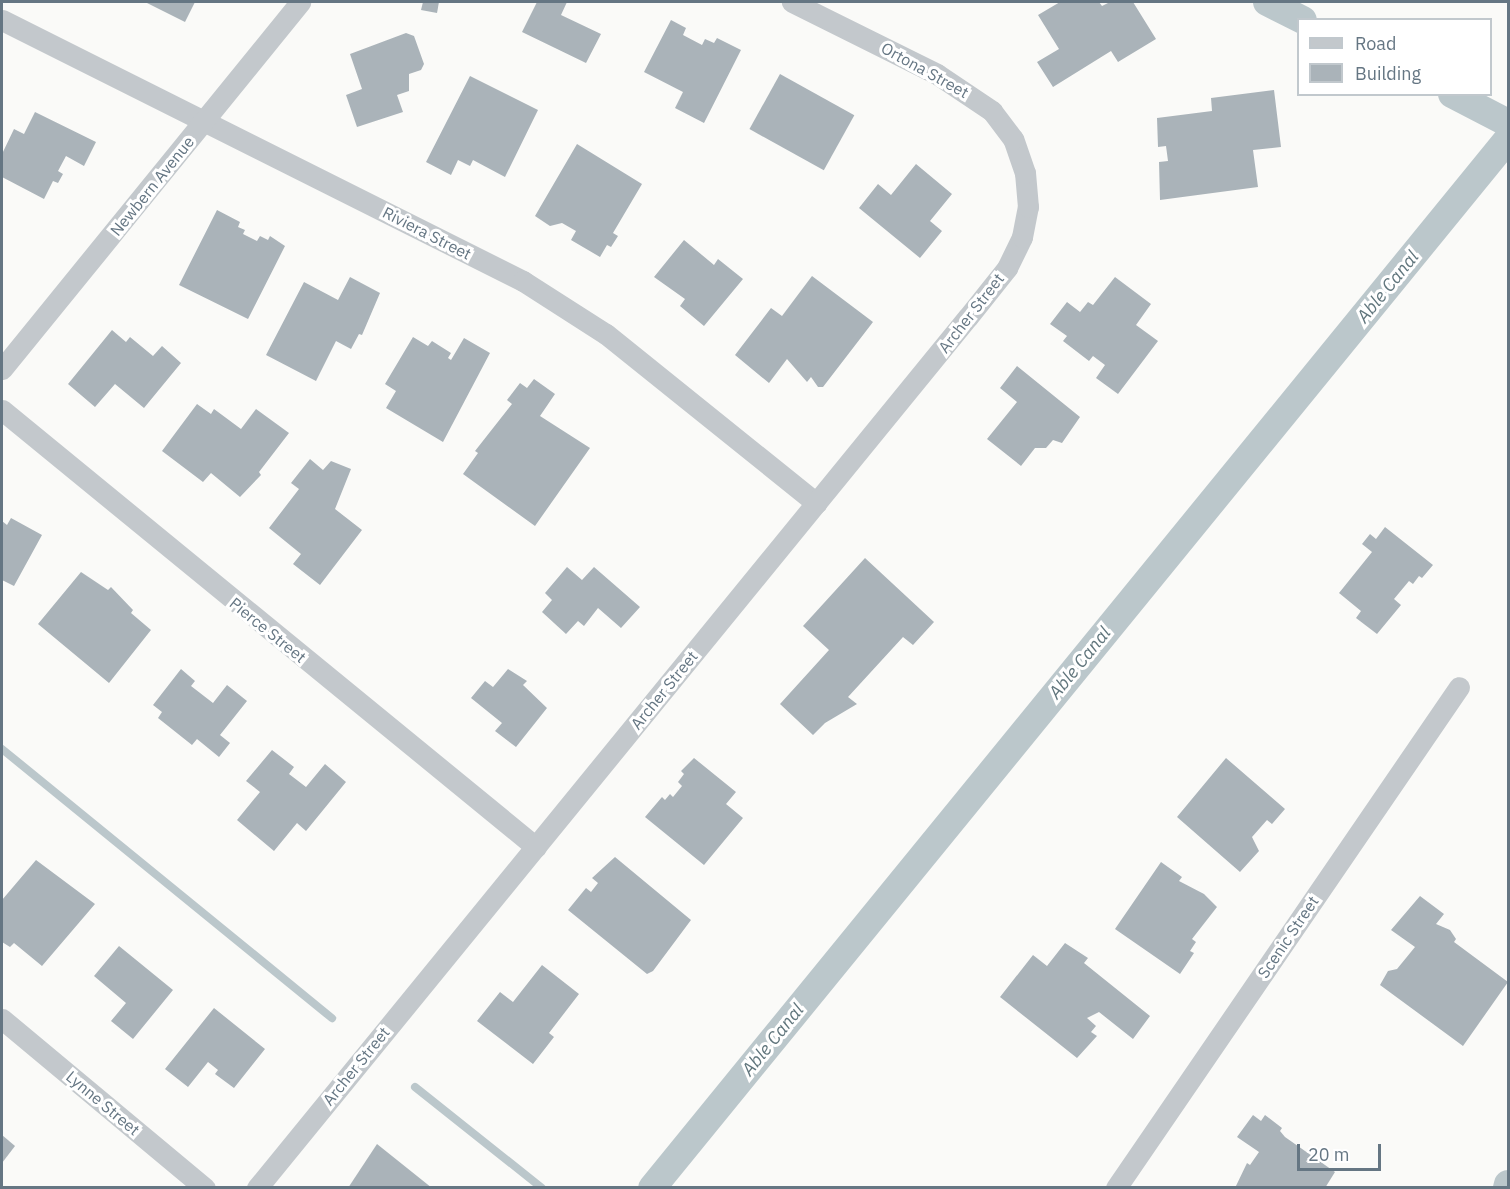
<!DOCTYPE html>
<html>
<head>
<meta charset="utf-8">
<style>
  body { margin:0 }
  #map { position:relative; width:1510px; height:1189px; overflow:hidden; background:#fafaf8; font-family:"IBM Plex Sans",sans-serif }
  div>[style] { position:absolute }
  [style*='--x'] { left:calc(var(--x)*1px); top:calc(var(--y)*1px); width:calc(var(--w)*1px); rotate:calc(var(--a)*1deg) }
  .stream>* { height:8px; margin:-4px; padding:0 4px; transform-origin:4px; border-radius:4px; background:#bbc7cb }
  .canal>* { height:28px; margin:-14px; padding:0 14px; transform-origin:14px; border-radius:14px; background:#bbc7cb }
  .building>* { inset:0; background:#aab3b9; transform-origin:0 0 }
  .street>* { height:21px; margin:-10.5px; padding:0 10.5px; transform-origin:10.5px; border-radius:10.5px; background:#c3c8cc }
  span { translate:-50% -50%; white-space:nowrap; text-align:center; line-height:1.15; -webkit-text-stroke:6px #fff; paint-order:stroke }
  .street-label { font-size:16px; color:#657683 }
  .water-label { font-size:18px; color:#60757c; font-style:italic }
  .frame { position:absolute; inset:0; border:3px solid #657683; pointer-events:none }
  .legend { position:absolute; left:1297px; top:18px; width:195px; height:78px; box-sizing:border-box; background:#fff; border:2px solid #c1c8cd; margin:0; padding:8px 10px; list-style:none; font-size:18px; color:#657683 }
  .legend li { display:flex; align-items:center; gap:12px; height:30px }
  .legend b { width:30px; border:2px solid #c1c8cd }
  .scale { position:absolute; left:1297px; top:1144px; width:84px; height:27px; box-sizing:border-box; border:3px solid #657683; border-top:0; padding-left:8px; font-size:18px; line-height:21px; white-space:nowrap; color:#657683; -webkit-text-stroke:4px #fff; paint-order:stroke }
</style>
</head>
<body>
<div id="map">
  <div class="stream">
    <i style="--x:2;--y:749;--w:426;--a:39.2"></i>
    <i style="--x:415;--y:1087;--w:162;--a:38.5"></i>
  </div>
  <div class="canal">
    <i style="--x:1267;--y:2;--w:40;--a:26.6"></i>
    <i style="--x:1452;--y:94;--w:63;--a:27.4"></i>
    <i style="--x:652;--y:1188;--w:1354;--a:-50.79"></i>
    <i style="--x:1507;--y:1188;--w:4;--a:-76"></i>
  </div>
  <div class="building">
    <i style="clip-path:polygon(145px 2px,195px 2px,185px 22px)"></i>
    <i style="clip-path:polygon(423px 2px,439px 2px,437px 13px,421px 10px)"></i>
    <i style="clip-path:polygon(537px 2px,567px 2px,561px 15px,601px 34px,586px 63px,522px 32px)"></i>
    <i style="clip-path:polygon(1060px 2px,1099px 2px,1102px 6px,1110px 2px,1133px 2px,1156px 39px,1118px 62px,1111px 51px,1053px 87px,1037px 62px,1059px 49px,1038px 15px)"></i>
    <i style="clip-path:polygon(671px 20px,686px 28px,683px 35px,702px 45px,705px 39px,714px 43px,717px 38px,741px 50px,704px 123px,675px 108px,683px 92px,644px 72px)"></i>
    <i style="clip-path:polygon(406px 33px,414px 36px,424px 64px,421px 70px,409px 74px,409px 91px,397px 95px,403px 112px,357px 127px,346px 95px,362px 89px,350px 54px)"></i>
    <i style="left:780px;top:74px;width:85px;height:63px;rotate:29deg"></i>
    <i style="clip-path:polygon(470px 76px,538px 110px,505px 177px,473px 160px,470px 166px,458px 160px,451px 175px,426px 162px)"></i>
    <i style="clip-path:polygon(1274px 90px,1281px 147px,1253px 150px,1258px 187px,1160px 200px,1159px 162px,1168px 161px,1166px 146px,1158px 147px,1157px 118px,1212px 111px,1211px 98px)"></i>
    <i style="clip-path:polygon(35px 112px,96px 142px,84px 166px,66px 156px,58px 171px,63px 174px,58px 183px,53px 181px,44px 199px,2px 177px,2px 154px,14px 129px,24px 134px)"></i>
    <i style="clip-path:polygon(577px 144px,642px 184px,613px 233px,618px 236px,611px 247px,607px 245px,600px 257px,571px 240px,576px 231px,562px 223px,550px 226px,535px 216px)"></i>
    <i style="clip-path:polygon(916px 164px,952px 194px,930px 221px,942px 231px,920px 258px,859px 208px,878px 184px,891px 195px)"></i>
    <i style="clip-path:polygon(217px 210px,240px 222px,238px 227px,245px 230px,243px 234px,257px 241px,260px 236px,268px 240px,270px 236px,285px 246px,248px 319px,179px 285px)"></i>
    <i style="clip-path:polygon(684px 240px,714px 265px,718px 259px,743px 279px,704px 326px,680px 306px,685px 299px,654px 277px)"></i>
    <i style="clip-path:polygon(812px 276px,873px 322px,823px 387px,818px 387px,811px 377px,807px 382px,787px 359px,769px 383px,735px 355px,771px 308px,782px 316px)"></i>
    <i style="clip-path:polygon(350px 277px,380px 293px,362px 335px,359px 334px,351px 349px,336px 341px,316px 381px,266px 355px,304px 282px,338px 300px)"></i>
    <i style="clip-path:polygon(1115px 277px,1151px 304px,1136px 325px,1158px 341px,1118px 394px,1096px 378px,1105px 365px,1093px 356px,1089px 361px,1063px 341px,1067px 336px,1050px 324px,1067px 302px,1080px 312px,1088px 302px,1093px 305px)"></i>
    <i style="clip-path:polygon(112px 330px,126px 342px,130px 337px,153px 356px,162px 346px,181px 363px,144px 408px,115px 384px,95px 407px,68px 384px)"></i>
    <i style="clip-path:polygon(413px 337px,428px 346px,432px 341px,451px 353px,448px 358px,451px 360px,464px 338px,490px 353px,443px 442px,386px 408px,396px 391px,385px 384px)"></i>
    <i style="clip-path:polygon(1017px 366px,1080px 417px,1062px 443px,1053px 440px,1046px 448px,1035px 448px,1021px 466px,987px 439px,1017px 402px,1000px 388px)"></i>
    <i style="clip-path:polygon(534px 379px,555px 394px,540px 416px,590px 448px,535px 526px,463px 474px,478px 453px,475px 451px,512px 404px,507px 400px,520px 383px,527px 388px)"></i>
    <i style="clip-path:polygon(197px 404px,211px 414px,214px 409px,241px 429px,256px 409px,289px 433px,259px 472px,261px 475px,240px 497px,211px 473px,203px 482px,162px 451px)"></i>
    <i style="clip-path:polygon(310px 459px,323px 470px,331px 461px,351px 469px,335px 509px,362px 530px,320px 585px,293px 564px,301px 554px,269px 528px,299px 489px,291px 483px)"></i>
    <i style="clip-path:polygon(11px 518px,42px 535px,14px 586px,2px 580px,2px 521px,7px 525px)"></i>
    <i style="clip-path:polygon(1385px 527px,1433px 565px,1422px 578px,1419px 576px,1413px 584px,1409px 581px,1394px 599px,1401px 605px,1377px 634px,1356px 618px,1361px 611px,1339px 593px,1372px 552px,1362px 544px,1370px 534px,1376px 539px)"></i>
    <i style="clip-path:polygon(865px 558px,934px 622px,913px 645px,903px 637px,848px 697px,857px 704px,825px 723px,813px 735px,780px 704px,829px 650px,803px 626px)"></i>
    <i style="clip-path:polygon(567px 567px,582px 580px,594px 567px,640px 607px,621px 628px,598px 608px,584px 626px,578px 621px,566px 634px,542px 612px,552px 600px,545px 593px)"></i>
    <i style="clip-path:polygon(81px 572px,108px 590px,111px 587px,133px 610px,131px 613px,151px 630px,109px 683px,38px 624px)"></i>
    <i style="clip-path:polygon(181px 669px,195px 681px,191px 686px,213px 703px,227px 685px,247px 701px,220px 735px,230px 743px,219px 757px,197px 739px,192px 745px,158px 718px,162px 712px,153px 705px)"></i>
    <i style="clip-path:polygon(508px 669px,527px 681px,523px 685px,547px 708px,516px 747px,495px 731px,502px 723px,471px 698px,485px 681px,493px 687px)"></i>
    <i style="clip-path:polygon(272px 750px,294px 767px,289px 774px,306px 787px,325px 764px,346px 782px,306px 831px,297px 823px,274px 851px,237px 820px,260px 792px,246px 781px)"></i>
    <i style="clip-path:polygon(694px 758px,736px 792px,726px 804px,743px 818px,704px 865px,645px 817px,662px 797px,665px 800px,670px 794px,673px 797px,682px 786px,678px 782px,684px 774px,681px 771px)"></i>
    <i style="clip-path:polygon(1226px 758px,1285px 809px,1272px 824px,1267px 820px,1252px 837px,1259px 851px,1240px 872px,1177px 817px)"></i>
    <i style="clip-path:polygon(615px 857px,691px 920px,653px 971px,647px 974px,568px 910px,586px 888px,591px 892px,598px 883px,592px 878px)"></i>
    <i style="clip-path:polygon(36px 860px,95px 904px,42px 966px,14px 943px,10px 947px,2px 942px,2px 900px)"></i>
    <i style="clip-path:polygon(1161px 862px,1182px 877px,1179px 881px,1204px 894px,1217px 907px,1192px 939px,1196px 942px,1190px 951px,1194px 953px,1180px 974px,1115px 929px)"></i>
    <i style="clip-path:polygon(1420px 896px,1444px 914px,1436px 924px,1450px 930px,1456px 939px,1454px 942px,1508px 982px,1463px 1046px,1380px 985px,1388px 971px,1397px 969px,1415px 947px,1391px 930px)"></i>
    <i style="clip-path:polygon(1065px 943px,1088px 958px,1084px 963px,1150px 1016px,1133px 1039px,1099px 1012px,1087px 1018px,1096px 1026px,1091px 1032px,1097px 1036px,1077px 1058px,1000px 997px,1033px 955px,1047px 966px)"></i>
    <i style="clip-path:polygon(119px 946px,173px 990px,133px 1039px,111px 1021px,126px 1003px,94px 976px)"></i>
    <i style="clip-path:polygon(542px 965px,579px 994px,549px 1033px,554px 1037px,533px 1064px,477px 1021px,500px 992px,513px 1002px)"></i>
    <i style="clip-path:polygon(214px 1008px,265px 1049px,234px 1088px,215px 1074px,218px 1070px,208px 1062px,188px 1087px,165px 1069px)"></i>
    <i style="clip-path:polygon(1253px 1115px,1261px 1121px,1265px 1115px,1282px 1128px,1280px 1131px,1285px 1137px,1335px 1172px,1325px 1188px,1235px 1188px,1247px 1163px,1250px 1165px,1259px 1152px,1237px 1137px)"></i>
    <i style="clip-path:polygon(2px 1135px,15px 1146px,2px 1163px)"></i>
    <i style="clip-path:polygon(377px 1144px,432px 1188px,348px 1188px)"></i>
  </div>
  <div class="street">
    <i style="--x:2;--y:20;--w:583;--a:26.61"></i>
    <i style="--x:523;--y:281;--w:98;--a:32.6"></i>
    <i style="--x:606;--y:334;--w:270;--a:38.8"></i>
    <i style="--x:2;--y:369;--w:473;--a:-50.9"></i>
    <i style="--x:2;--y:410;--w:690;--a:39.3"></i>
    <i style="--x:2;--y:1019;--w:264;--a:39.8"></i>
    <i style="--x:257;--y:1188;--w:1124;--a:-50.78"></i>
    <i style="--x:968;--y:317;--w:63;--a:-51.5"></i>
    <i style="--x:1007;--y:268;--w:34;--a:-64"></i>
    <i style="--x:1022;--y:237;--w:31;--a:-79"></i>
    <i style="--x:1028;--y:207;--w:34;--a:-95"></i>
    <i style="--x:1025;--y:173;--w:36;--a:-109"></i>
    <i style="--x:1013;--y:139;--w:35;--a:-127"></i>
    <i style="--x:992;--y:111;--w:66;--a:-146.1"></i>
    <i style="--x:937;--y:74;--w:162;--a:-153.6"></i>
    <i style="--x:1116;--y:1188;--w:607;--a:-55.6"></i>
  </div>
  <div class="street-label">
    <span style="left:925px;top:70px;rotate:29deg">Ortona Street</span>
    <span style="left:152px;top:186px;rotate:-51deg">Newbern Avenue</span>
    <span style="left:427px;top:233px;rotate:27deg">Riviera Street</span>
    <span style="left:971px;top:313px;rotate:-52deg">Archer Street</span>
    <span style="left:268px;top:630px;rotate:39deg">Pierce Street</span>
    <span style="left:664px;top:690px;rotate:-51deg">Archer Street</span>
    <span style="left:1288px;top:937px;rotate:-56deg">Scenic Street</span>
    <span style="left:356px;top:1066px;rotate:-51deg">Archer Street</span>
    <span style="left:103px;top:1103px;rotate:40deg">Lynne Street</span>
  </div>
  <div class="water-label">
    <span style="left:1388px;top:287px;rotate:-51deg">Able Canal</span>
    <span style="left:1080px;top:663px;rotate:-51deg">Able Canal</span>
    <span style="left:773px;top:1040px;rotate:-51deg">Able Canal</span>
  </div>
  <div class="frame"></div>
  <ul class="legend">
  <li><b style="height:8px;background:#c3c8cc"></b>Road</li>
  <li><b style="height:16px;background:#aab3b9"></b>Building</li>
  </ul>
  <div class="scale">20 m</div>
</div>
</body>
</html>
